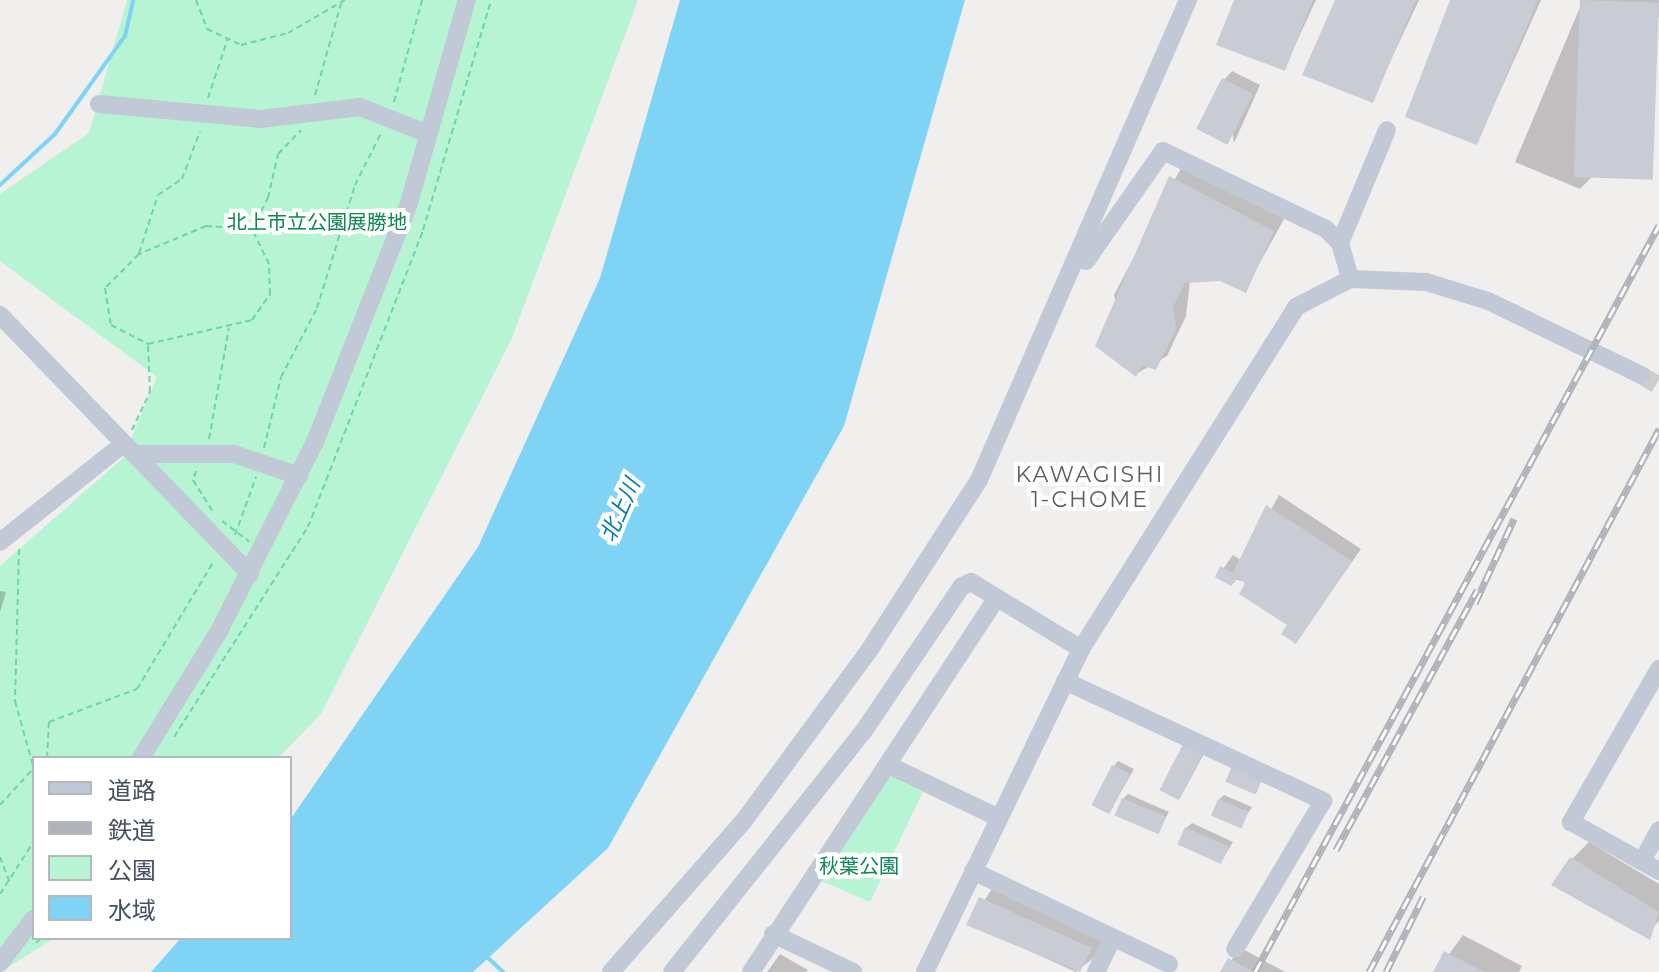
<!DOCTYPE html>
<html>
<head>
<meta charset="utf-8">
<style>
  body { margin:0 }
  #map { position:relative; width:1659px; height:972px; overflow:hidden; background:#f1eeee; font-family:Montserrat,"Noto Sans JP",sans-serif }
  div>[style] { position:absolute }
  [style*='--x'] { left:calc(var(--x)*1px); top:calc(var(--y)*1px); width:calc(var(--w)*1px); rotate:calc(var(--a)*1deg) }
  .green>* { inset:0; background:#b7f4d3 }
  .water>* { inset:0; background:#7fd4f5 }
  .shadow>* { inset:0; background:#0003 }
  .stream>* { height:4px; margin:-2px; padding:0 2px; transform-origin:2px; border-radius:2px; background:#7fd4f5 }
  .building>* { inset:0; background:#c9ccd4; transform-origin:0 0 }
  .minor-tunnel>* { height:18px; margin-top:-9px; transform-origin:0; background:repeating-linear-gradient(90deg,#ceced1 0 18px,transparent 0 27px) }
  .path>* { height:2px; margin-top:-1px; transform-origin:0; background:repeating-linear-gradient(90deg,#6bd5a9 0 6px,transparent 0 10px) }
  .minor>* { height:18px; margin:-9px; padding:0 9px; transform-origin:9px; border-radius:9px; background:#c0c9d5 }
  .rail>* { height:7px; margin-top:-3.5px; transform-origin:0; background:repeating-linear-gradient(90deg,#fff 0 12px,#afb2b9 0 24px); box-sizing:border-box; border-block:2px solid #afb2b9 }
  span { translate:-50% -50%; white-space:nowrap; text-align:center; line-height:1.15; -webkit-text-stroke:8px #fff; paint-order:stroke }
  .park-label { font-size:20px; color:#0d8753 }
  .neighbourhood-label { font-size:22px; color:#5a5e64; letter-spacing:2px }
  .water-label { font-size:22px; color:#017bad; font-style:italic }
  .legend { position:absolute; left:32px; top:756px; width:260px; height:184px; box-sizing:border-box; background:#fff; border:2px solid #b4b9bf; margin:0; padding:10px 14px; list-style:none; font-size:24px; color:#44505e }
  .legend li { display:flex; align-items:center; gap:16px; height:40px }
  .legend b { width:40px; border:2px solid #b4b9bf }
</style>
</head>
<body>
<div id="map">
  <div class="green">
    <i style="clip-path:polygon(127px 0,638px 0,512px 338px,321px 714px,278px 758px,34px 758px,34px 938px,55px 938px,0 972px,0 566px,123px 458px,157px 377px,0 261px,0 194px,89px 133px)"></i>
    <i style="clip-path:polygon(890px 776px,923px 792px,870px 902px,817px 879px)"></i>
  </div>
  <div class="water">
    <i style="clip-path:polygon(680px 0,965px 0,844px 426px,608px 848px,473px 972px,151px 972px,181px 938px,290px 938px,290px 820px,478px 547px,600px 278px)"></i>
  </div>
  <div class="shadow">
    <i style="clip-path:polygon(1236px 0,1316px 0,1284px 69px)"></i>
    <i style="clip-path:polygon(1337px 0,1419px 0,1372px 100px)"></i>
    <i style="clip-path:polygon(1452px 0,1541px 0,1477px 143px)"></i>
    <i style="clip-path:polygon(1583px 0,1659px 0,1659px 15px,1591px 178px,1580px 189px,1515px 162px)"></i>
    <i style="clip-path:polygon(1232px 71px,1260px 85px,1234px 143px,1224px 80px)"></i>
    <i style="clip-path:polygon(1182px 166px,1284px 219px,1245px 290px,1220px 279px,1190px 281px,1186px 316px,1167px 356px,1136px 374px,1114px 295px)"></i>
    <i style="clip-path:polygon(1279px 495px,1361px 549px,1296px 642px,1290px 624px,1247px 582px,1218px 576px,1233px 555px,1242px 561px)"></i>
    <i style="clip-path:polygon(0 591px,6px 592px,0 612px)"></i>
    <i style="clip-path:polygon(1207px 748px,1180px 798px,1162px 789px)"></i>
    <i style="clip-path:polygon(1118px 761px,1134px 769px,1110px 811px,1113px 767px)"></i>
    <i style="clip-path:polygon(1128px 794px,1169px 812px,1157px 832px,1123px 799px)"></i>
    <i style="clip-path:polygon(1224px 795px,1252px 807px,1240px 826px,1219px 800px)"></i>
    <i style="clip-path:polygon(1192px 823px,1233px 842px,1221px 862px,1186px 828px)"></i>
    <i style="clip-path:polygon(1589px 842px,1659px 884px,1659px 921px,1645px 935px,1572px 859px)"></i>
    <i style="clip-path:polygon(997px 881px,1107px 930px,1096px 956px,1076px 972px,969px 924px)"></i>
    <i style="clip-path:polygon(1463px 935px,1522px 966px,1519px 972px,1436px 972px)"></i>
    <i style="clip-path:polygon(1241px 948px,1285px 972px,1222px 972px)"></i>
    <i style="clip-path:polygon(780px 954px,808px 970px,806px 972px,767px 972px)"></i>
  </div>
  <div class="stream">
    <i style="--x:0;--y:185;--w:75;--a:-42.8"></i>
    <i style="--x:55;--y:134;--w:120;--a:-54.5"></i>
    <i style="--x:125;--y:36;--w:37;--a:-77"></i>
    <i style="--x:487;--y:957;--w:22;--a:43"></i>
  </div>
  <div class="building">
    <i style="clip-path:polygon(1234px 0,1313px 0,1285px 71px,1216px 45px)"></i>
    <i style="clip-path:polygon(1335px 0,1416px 0,1373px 103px,1302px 75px)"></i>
    <i style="clip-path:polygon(1450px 0,1538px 0,1477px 145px,1405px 117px)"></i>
    <i style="left:1580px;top:0;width:79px;height:177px;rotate:2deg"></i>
    <i style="left:1222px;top:78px;width:35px;height:57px;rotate:27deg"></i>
    <i style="clip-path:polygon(1169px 176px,1274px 231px,1246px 293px,1220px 281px,1185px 283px,1173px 307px,1176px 329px,1156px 370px,1142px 365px,1136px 377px,1095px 346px)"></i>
    <i style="clip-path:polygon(1266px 505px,1352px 561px,1296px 644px,1281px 634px,1287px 625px,1239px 594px,1245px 583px,1238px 578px,1231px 586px,1215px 577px,1220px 566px,1233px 573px)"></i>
    <i style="left:1183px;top:744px;width:22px;height:52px;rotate:27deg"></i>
    <i style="left:1112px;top:765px;width:20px;height:45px;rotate:27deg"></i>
    <i style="left:1232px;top:766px;width:33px;height:17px;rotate:23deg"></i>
    <i style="left:1122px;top:798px;width:48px;height:19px;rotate:23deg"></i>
    <i style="left:1218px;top:799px;width:33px;height:18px;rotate:23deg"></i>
    <i style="left:1185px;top:827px;width:48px;height:19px;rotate:24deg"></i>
    <i style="clip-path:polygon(1570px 857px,1659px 912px,1650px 940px,1551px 885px)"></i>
    <i style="clip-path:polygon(979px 897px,1092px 948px,1080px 972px,966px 925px)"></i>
    <i style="clip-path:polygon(1444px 951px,1484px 972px,1433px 972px)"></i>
    <i style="clip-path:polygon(1228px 958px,1254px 972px,1220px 972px)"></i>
  </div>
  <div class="minor-tunnel">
    <i style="--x:1641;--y:375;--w:21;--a:31"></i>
  </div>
  <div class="path">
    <i style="--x:196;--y:0;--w:31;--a:69"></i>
    <i style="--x:207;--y:29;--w:38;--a:25"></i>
    <i style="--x:241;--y:45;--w:49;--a:-14.3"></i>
    <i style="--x:288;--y:33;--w:66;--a:-30.1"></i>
    <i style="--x:315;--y:95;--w:95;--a:-74.1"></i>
    <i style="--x:208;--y:98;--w:63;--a:-71.6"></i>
    <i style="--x:394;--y:102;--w:106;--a:-74.6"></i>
    <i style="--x:252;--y:229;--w:46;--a:-176.3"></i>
    <i style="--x:206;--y:226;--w:73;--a:157.3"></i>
    <i style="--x:139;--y:254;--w:48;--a:135"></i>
    <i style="--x:105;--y:288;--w:37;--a:81"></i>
    <i style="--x:111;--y:325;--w:42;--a:27.2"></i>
    <i style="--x:148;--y:344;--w:107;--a:-13"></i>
    <i style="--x:252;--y:320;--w:32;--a:-55"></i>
    <i style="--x:270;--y:294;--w:30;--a:-92"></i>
    <i style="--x:269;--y:264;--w:39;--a:-116"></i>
    <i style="--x:252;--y:229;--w:35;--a:-63"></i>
    <i style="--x:268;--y:198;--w:45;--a:-77.2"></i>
    <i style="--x:278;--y:154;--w:33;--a:-46"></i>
    <i style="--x:139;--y:253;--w:61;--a:-71.9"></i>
    <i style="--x:158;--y:195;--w:29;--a:-34"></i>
    <i style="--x:182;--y:179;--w:51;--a:-69.4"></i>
    <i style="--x:132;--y:430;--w:42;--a:-64.7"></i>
    <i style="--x:150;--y:392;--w:47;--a:-92.4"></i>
    <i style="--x:209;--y:439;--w:113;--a:-79.8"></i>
    <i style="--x:264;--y:448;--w:73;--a:-76.5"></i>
    <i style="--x:281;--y:377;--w:78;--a:-62.4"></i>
    <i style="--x:317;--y:308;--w:129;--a:-72.8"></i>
    <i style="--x:355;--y:185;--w:58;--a:-63.4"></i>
    <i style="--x:196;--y:471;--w:9;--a:108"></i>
    <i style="--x:193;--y:480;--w:36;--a:58"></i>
    <i style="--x:222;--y:521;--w:34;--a:37"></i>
    <i style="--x:235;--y:535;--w:62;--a:-70.1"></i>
    <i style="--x:19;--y:549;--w:152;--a:91.5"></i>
    <i style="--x:15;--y:701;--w:71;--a:74.4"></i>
    <i style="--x:174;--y:737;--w:249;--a:-57.5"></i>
    <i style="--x:308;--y:527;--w:318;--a:-68.8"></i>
    <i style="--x:423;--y:230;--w:240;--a:-73.5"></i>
    <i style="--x:47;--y:758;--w:36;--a:-87"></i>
    <i style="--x:49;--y:722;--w:94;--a:-20.6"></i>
    <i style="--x:137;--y:689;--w:149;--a:-59"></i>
    <i style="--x:0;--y:805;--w:49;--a:-47.5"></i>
    <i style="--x:0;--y:857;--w:28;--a:69"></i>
    <i style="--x:0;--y:894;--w:63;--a:-57.3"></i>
    <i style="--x:36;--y:943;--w:7;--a:-45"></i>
  </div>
  <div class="minor">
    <i style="--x:99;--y:104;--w:162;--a:5.3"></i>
    <i style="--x:260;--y:119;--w:101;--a:-6.8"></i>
    <i style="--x:360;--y:107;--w:66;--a:21.5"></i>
    <i style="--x:1340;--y:243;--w:122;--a:-67.4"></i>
    <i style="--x:1086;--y:261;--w:134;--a:-55"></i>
    <i style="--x:1163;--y:151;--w:181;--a:25.6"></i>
    <i style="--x:1326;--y:229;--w:20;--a:45"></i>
    <i style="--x:1340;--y:243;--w:37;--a:74"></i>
    <i style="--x:0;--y:315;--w:360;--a:46"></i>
    <i style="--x:134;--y:454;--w:100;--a:0"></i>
    <i style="--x:234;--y:454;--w:69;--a:18.7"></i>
    <i style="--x:0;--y:542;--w:157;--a:-38.5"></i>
    <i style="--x:1659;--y:669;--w:177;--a:119.9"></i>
    <i style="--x:1571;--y:822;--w:101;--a:29.1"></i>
    <i style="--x:1065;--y:681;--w:285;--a:24.9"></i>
    <i style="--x:1323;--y:801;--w:172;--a:120.7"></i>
    <i style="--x:141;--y:758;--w:149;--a:-58.4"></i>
    <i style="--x:219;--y:631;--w:212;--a:-63.1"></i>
    <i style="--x:315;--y:442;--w:257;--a:-68.5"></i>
    <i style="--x:409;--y:203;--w:211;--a:-74.1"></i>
    <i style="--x:888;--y:765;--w:121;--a:25.5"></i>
    <i style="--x:1642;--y:861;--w:35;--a:-61"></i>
    <i style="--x:973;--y:871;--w:217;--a:25.4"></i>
    <i style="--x:773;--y:934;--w:89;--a:25.4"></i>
    <i style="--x:0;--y:963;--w:56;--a:-52.9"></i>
    <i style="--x:611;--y:972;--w:200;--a:-48.7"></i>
    <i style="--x:743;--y:822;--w:215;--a:-53.7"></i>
    <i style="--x:870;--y:649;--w:201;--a:-57.2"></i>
    <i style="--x:979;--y:480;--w:524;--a:-66.47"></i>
    <i style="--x:672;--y:972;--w:307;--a:-51.5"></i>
    <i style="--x:863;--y:732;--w:176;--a:-55.9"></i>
    <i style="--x:962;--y:586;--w:10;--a:-24"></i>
    <i style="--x:971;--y:582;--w:129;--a:31.3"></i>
    <i style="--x:751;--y:972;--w:446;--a:-56.7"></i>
    <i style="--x:925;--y:972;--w:359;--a:-64.2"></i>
    <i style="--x:1081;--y:649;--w:404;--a:-57.8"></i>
    <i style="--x:1296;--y:307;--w:61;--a:-27.4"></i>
    <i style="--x:1350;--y:279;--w:76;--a:2.3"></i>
    <i style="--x:1426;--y:282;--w:65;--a:17"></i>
    <i style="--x:1488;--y:301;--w:170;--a:25.8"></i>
    <i style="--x:1096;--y:972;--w:37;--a:-64"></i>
  </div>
  <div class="rail">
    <i style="--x:1475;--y:603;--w:93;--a:-65.1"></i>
    <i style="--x:1336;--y:850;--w:296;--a:-61.5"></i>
    <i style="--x:1255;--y:972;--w:849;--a:-61.59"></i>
    <i style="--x:1369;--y:972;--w:616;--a:-61.89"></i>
    <i style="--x:1386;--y:972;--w:84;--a:-63.7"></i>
  </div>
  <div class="park-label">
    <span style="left:317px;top:222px">北上市立公園展勝地</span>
    <span style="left:859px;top:866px">秋葉公園</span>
  </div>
  <div class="neighbourhood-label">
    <span style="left:1090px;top:487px">KAWAGISHI<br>1-CHOME</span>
  </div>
  <div class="water-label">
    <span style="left:620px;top:510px;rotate:-66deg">北上川</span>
  </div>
  <ul class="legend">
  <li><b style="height:10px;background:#c0c9d5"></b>道路</li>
  <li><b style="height:10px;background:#afb2b9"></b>鉄道</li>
  <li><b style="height:22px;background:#b7f4d3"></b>公園</li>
  <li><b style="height:22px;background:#7fd4f5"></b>水域</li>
  </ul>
</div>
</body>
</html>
